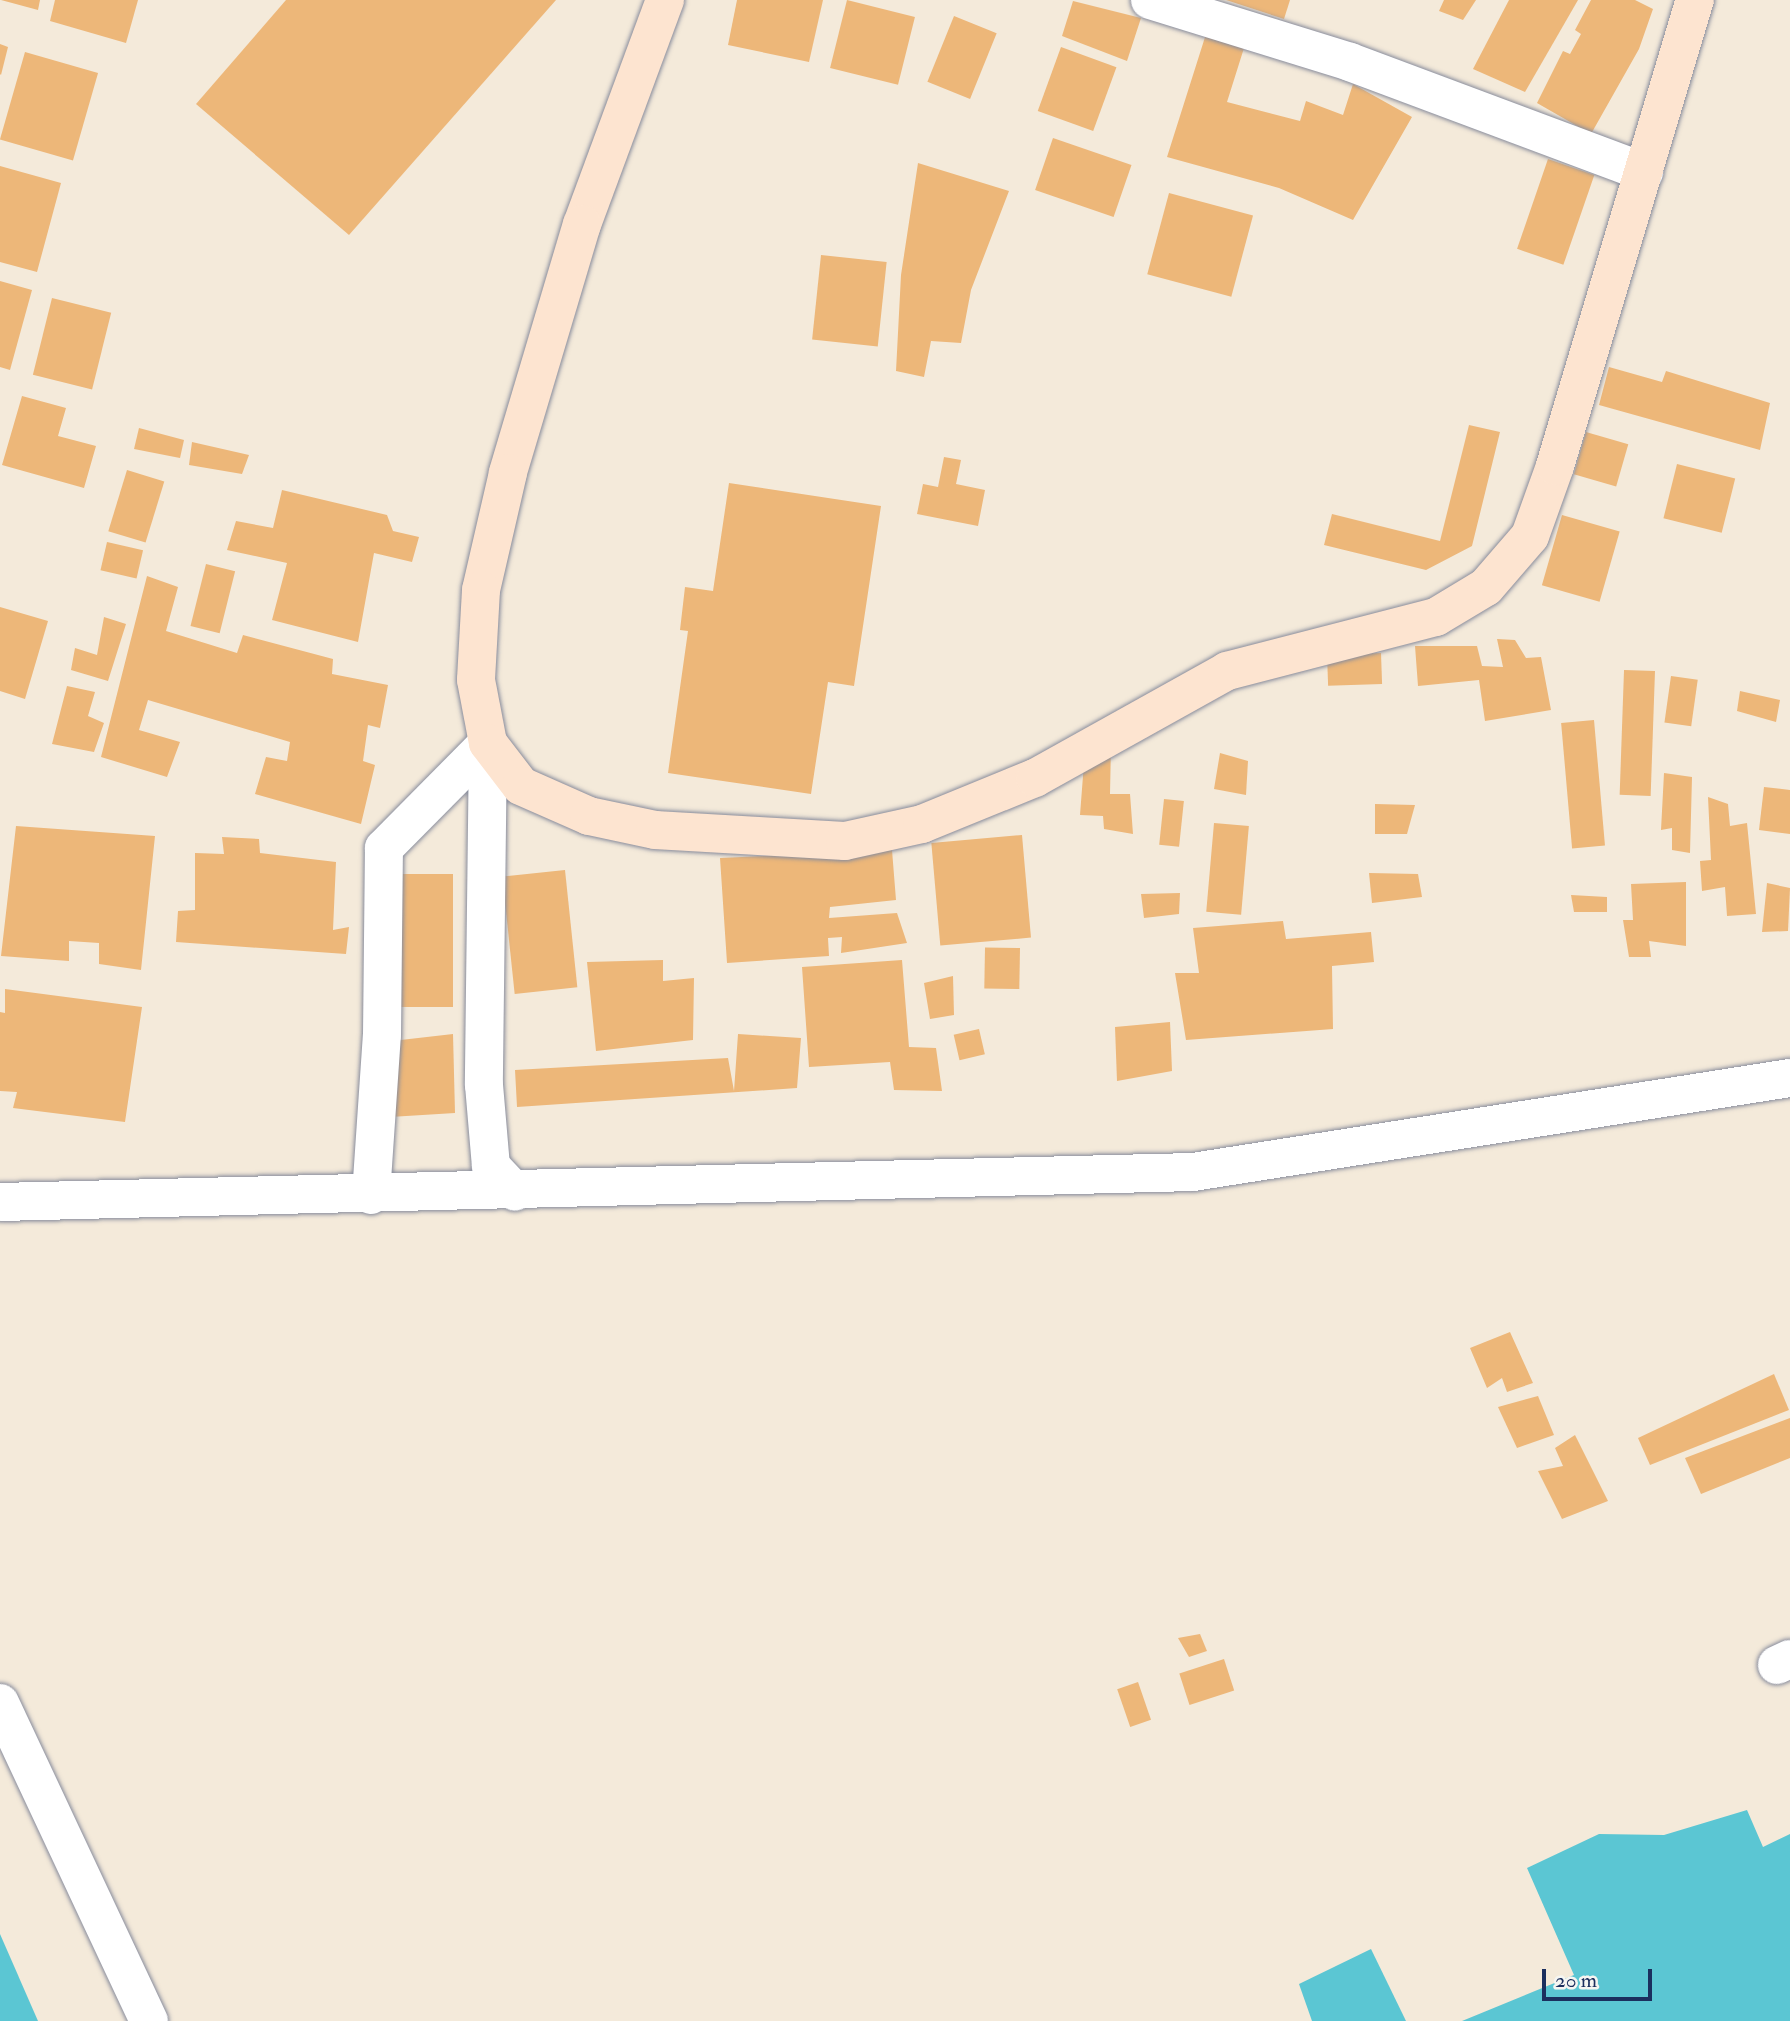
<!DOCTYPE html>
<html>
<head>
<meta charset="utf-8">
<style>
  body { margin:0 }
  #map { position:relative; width:1790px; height:2021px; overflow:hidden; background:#f4eada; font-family:"IM FELL Double Pica",serif }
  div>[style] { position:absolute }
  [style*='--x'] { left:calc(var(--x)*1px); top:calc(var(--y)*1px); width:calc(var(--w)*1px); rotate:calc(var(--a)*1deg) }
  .water>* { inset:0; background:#5bc6d3 }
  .building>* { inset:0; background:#edb779; transform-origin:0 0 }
  .roads { filter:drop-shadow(0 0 2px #888c9c) drop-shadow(0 0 2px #888c9c) }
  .minor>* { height:38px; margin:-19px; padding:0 19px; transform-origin:19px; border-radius:19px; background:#fff }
  .secondary>* { height:38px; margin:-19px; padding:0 19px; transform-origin:19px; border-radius:19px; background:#fde4d0 }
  span { translate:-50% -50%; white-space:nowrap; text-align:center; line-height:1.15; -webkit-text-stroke:5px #f6f6f2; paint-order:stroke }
  .scale { position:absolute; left:1542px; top:1969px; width:110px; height:32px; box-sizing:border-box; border:4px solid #1b2f5e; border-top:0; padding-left:9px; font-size:21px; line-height:24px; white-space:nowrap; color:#1b2f5e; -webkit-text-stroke:5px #f6f6f2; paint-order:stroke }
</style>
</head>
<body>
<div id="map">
  <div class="water">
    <i style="clip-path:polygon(1747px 1810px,1763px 1847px,1790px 1834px,1790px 2021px,1462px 2021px,1574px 1975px,1527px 1868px,1599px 1834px,1664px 1835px)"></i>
    <i style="clip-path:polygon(0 1934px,38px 2021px,0 2021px)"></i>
    <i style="clip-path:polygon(1371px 1949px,1406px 2021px,1312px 2021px,1299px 1984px)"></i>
  </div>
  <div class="building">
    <i style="clip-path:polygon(1px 0,40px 0,38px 10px)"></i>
    <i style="clip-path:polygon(55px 0,138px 0,126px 43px,50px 21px)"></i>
    <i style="clip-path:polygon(286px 0,556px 0,349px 235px,196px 104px)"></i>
    <i style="clip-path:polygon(737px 0,823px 0,809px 62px,728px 45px)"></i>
    <i style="left:847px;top:0;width:70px;height:70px;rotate:14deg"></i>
    <i style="clip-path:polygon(1226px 0,1290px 0,1284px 19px)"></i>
    <i style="clip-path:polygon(1444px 0,1476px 0,1463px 20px,1439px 11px)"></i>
    <i style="clip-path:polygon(1509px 0,1578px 0,1525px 92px,1473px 69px)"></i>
    <i style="clip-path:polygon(1591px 0,1635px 0,1653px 9px,1639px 49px,1591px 134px,1537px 103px,1563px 51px,1570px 54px,1581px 34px,1575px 30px)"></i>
    <i style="clip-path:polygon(1073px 1px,1141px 18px,1127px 61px,1062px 36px)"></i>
    <i style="left:954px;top:16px;width:46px;height:71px;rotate:22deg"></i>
    <i style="clip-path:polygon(1206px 34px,1244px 48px,1227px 102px,1300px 121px,1306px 101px,1343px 115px,1353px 84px,1412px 117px,1353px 220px,1279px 188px,1167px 157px)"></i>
    <i style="clip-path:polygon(0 44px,8px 47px,1px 75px,0 74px)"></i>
    <i style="left:1061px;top:47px;width:59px;height:68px;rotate:20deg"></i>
    <i style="left:25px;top:52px;width:76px;height:91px;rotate:16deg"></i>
    <i style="left:1053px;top:138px;width:83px;height:55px;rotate:19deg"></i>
    <i style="left:1548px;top:159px;width:49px;height:95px;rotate:19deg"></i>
    <i style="clip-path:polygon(918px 163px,1009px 191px,971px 290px,961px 343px,931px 341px,924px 377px,896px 371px,901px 275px)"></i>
    <i style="clip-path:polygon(0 166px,61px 183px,37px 272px,0 262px)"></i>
    <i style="left:1169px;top:193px;width:87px;height:84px;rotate:15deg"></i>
    <i style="left:821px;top:255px;width:66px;height:85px;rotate:6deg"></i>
    <i style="clip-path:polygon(0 281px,32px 290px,10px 370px,0 367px)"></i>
    <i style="left:52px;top:298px;width:61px;height:79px;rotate:14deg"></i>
    <i style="clip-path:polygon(1609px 367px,1662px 382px,1666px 371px,1770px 403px,1760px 450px,1599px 405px)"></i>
    <i style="clip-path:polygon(22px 396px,66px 408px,58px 436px,96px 446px,84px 488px,2px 465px)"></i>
    <i style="clip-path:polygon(1469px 425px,1500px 432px,1472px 546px,1426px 570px,1324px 545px,1332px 514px,1440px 541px)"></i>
    <i style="clip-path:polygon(139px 428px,184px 440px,180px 458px,134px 449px)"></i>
    <i style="left:1586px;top:432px;width:44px;height:44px;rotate:16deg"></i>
    <i style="clip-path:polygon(192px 442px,249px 455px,242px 474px,189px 465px)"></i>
    <i style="clip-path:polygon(944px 457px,961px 460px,956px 484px,985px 490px,978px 526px,917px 514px,923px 484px,938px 487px)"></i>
    <i style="left:1677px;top:464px;width:60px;height:56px;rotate:14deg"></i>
    <i style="left:127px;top:470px;width:39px;height:64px;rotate:17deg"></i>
    <i style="clip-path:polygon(729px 483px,881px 506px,854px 686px,828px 682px,811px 794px,668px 773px,688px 631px,680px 630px,685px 587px,713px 591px)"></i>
    <i style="clip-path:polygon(282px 490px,387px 515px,393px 531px,419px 537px,412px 562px,374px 553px,358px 642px,272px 620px,287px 563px,227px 550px,236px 521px,273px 528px)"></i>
    <i style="left:1562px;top:515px;width:60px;height:73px;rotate:16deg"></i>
    <i style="left:107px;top:542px;width:37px;height:29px;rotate:13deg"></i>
    <i style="left:206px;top:564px;width:30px;height:64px;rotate:14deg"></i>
    <i style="clip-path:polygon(147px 576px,178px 587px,166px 631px,237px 653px,243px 635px,333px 659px,332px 674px,388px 685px,380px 728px,368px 725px,363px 761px,375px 765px,361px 824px,255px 794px,266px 757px,287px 761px,290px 742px,148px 700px,139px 730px,180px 742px,167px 777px,101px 757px)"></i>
    <i style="clip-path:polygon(0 607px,48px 621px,25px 699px,0 691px)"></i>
    <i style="clip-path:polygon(104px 617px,126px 624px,108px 681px,71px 670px,75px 648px,97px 655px)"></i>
    <i style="clip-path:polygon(1497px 639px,1515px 640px,1526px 658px,1541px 657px,1551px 710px,1485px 721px,1479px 680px,1418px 686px,1415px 646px,1477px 646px,1482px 666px,1503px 667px)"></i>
    <i style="left:1381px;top:653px;width:31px;height:54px;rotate:88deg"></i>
    <i style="left:1655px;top:671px;width:125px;height:31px;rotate:92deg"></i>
    <i style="left:1671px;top:676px;width:27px;height:47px;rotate:8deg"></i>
    <i style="clip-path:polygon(67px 686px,95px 692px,88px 716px,104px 723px,94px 752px,52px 744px)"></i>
    <i style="clip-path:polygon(1740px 691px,1780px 700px,1776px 722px,1737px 711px)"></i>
    <i style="left:1594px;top:720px;width:126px;height:33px;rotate:85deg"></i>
    <i style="clip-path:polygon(1111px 746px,1110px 794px,1130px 794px,1133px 834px,1104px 829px,1103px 816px,1080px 815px,1085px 750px)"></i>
    <i style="clip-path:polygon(1220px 753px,1248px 761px,1246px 795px,1214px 789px)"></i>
    <i style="clip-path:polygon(1664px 773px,1692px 777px,1690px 853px,1672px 850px,1672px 828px,1661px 830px)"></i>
    <i style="clip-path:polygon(1764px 787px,1790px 790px,1790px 834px,1759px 830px)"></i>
    <i style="clip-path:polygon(1708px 797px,1728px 804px,1730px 826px,1747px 823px,1756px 914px,1727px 916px,1725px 887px,1702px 891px,1700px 861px,1711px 860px)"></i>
    <i style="left:1164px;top:799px;width:20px;height:46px;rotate:6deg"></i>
    <i style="clip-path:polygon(1375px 804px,1415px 805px,1407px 834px,1375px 834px)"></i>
    <i style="left:1214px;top:823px;width:35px;height:89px;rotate:5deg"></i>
    <i style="clip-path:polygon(16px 826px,155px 836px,141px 970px,99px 964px,99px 943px,69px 941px,69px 961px,1px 956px)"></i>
    <i style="left:1022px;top:835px;width:103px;height:91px;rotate:85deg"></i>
    <i style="clip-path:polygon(222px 837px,259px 839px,260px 853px,336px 862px,333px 930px,349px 927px,346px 954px,176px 942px,178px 911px,195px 910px,195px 853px,224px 854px)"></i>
    <i style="clip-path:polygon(892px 850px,896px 900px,830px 907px,829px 918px,897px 913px,907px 943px,841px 953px,842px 937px,828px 938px,829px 956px,727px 963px,720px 858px)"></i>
    <i style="left:565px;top:870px;width:118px;height:63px;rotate:84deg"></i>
    <i style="clip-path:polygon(1369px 873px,1418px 874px,1422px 897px,1372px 903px)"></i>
    <i style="left:396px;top:874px;width:57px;height:133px"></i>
    <i style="clip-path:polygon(1686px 882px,1686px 946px,1649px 941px,1651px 957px,1629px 957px,1623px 920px,1633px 920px,1631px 884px)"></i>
    <i style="clip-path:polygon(1767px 883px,1790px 888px,1788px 931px,1762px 932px)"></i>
    <i style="clip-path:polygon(1180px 893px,1179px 914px,1144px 918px,1141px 894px)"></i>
    <i style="clip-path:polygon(1571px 895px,1607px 897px,1607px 912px,1574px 912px)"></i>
    <i style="clip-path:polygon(1283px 921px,1286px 939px,1371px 932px,1374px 962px,1332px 966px,1333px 1029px,1186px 1040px,1175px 973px,1199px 973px,1193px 928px)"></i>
    <i style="left:1020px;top:948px;width:41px;height:35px;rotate:91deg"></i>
    <i style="clip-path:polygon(663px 960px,663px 981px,694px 978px,693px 1040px,596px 1051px,587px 962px)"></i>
    <i style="clip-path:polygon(902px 960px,909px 1047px,936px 1048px,942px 1091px,894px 1090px,890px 1062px,809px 1067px,802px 967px)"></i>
    <i style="clip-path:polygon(953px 976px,954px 1015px,930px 1019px,924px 983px)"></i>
    <i style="clip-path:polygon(5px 989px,142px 1007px,125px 1122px,13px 1108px,17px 1092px,0 1091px,0 1012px,5px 1013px)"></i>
    <i style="clip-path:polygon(1170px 1022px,1172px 1071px,1117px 1081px,1115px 1027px)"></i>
    <i style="left:979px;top:1029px;width:26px;height:26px;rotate:77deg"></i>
    <i style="clip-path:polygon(453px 1034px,455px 1113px,390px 1117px,392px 1041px)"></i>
    <i style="clip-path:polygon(738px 1034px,801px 1038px,797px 1088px,517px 1107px,515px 1070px,728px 1058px,734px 1091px)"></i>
    <i style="clip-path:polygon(1510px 1332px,1533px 1383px,1507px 1392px,1502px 1378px,1487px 1388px,1470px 1348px)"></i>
    <i style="clip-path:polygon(1774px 1374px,1789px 1410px,1650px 1465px,1638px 1438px)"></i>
    <i style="clip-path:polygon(1538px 1396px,1554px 1435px,1517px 1448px,1498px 1407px)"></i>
    <i style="clip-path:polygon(1790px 1418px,1790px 1458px,1701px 1494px,1685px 1458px)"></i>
    <i style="clip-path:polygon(1575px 1435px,1608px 1501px,1562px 1519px,1538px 1471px,1563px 1466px,1555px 1448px)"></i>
    <i style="clip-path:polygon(1200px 1634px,1207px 1651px,1189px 1657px,1178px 1638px)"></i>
    <i style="left:1224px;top:1659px;width:33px;height:47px;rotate:72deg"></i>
    <i style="left:1138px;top:1682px;width:40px;height:22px;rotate:71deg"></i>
  </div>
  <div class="roads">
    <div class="minor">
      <i style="--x:1150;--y:0;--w:209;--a:17.2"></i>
      <i style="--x:1350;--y:62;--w:314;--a:20.5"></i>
      <i style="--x:488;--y:743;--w:342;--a:90.7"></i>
      <i style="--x:484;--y:1085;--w:81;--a:85.1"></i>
      <i style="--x:491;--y:1166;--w:35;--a:47"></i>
      <i style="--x:371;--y:1195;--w:160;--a:-86.1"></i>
      <i style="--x:382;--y:1035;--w:187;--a:-89.4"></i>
      <i style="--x:384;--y:848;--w:148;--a:-45.3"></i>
      <i style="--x:0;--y:1202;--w:1193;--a:-1.44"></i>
      <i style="--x:1193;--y:1172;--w:604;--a:-8.95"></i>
      <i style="--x:1777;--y:1665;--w:14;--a:-25"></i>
      <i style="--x:0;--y:1703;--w:351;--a:64.9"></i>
    </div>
    <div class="secondary">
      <i style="--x:665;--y:0;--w:239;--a:110.3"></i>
      <i style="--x:582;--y:224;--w:260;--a:106.6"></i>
      <i style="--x:508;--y:473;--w:120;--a:103"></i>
      <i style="--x:481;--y:590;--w:90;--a:93.2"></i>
      <i style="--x:476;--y:680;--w:64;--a:79.2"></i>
      <i style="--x:488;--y:743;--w:54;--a:52.5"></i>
      <i style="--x:521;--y:786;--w:74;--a:23.8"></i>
      <i style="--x:589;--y:816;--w:67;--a:12"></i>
      <i style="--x:655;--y:830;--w:190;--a:3.3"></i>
      <i style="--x:845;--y:841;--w:79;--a:-12.4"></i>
      <i style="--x:922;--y:824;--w:122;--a:-22.2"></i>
      <i style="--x:1035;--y:778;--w:220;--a:-29.1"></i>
      <i style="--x:1227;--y:671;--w:216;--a:-14.5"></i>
      <i style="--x:1436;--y:617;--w:58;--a:-31"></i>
      <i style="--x:1486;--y:587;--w:67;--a:-49.2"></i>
      <i style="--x:1530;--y:536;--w:74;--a:-70.3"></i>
      <i style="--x:1555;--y:466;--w:487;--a:-73.3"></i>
    </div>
  </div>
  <div class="scale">20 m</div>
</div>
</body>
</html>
